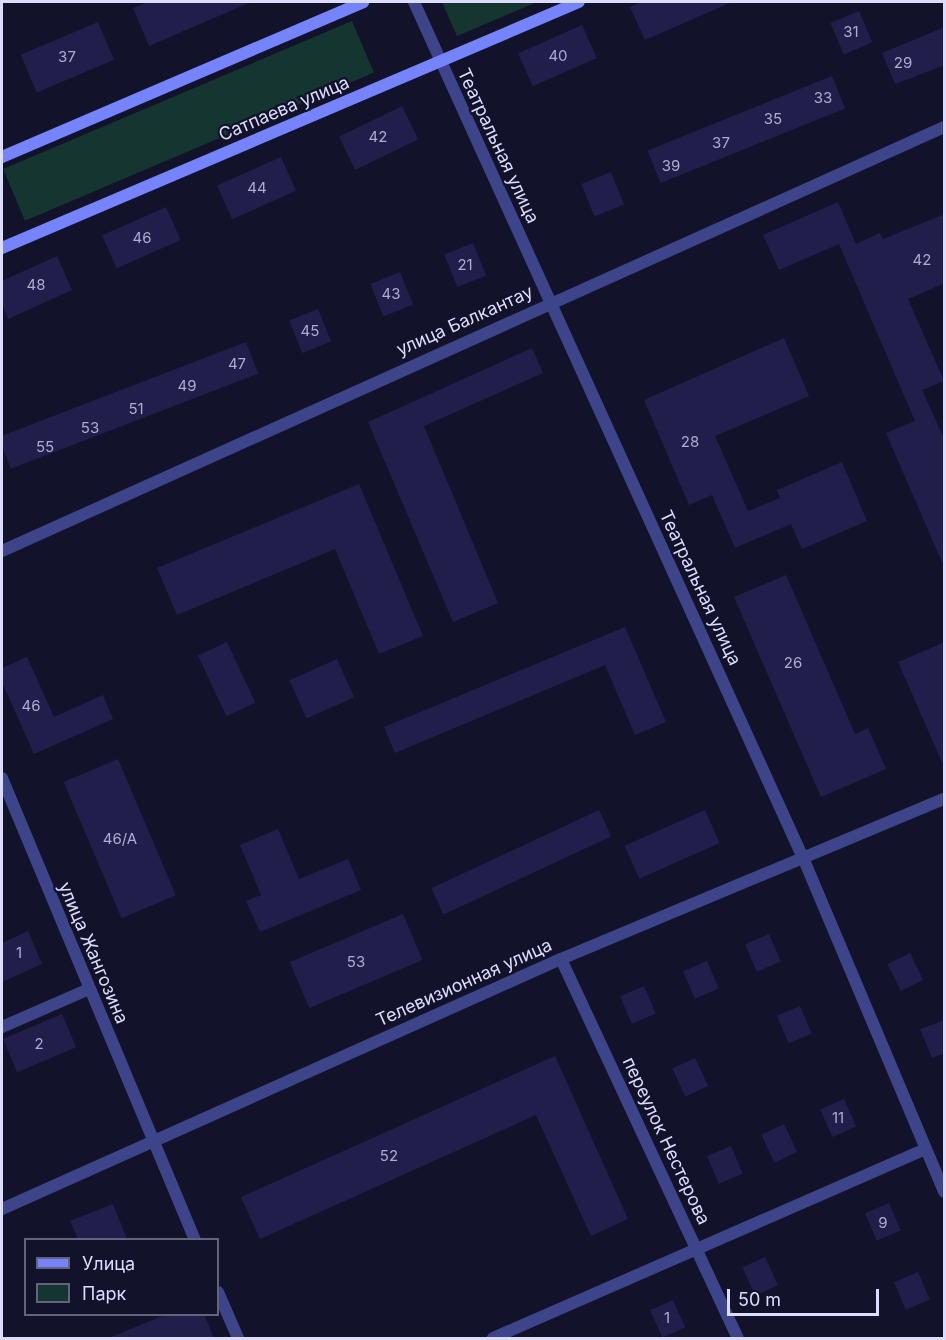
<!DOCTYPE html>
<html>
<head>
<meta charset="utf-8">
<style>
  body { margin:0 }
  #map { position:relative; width:946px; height:1340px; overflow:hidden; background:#13122b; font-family:Inter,sans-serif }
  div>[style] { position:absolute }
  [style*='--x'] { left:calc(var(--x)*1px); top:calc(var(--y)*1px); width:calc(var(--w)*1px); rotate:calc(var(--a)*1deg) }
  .green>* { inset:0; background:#153530; transform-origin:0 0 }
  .building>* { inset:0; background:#211e4c; transform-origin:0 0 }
  .street>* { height:12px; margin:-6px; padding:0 6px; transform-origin:6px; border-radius:6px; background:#3e4489 }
  .secondary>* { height:12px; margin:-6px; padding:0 6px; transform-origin:6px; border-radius:6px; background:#7583fd }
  span { translate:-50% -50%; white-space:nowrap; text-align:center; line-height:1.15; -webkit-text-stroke:4.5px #13122b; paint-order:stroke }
  .number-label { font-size:15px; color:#adadd2 }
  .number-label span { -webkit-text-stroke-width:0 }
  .street-label { font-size:18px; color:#dcddfe }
  .frame { position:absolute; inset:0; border:3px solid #dcddfe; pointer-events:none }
  .legend { position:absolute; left:24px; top:1238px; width:195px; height:78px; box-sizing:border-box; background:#13122b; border:2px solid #63637f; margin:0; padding:8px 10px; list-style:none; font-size:18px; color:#dcddfe }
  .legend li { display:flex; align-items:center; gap:12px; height:30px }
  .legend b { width:30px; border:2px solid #63637f }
  .scale { position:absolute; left:727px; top:1289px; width:152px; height:27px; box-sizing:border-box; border:3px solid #dcddfe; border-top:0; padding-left:8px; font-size:18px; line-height:21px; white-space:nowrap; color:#dcddfe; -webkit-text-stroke:4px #13122b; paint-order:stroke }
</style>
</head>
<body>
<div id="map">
  <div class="green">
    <i style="clip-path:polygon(442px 2px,537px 2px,457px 36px)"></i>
    <i style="left:352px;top:21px;width:56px;height:379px;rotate:67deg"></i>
  </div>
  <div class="building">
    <i style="clip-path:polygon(148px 2px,251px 2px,149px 46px,133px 8px)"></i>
    <i style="clip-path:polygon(642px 2px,732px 2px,645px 40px,630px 7px)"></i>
    <i style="left:859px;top:11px;width:34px;height:31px;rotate:67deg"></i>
    <i style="left:98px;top:22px;width:41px;height:84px;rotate:67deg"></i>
    <i style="left:582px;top:25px;width:36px;height:70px;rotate:66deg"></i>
    <i style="clip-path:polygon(945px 27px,945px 65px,895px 84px,882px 53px)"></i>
    <i style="left:832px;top:76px;width:35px;height:199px;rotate:68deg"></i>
    <i style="left:402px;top:106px;width:37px;height:70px;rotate:64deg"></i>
    <i style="left:281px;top:157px;width:37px;height:70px;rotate:66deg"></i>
    <i style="left:611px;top:172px;width:35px;height:32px;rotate:68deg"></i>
    <i style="clip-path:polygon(838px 202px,856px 244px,880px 233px,883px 239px,945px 214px,945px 283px,908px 299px,944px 381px,922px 390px,945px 441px,945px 569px,886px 433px,915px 421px,839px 244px,779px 270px,763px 235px)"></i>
    <i style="left:166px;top:207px;width:36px;height:70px;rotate:66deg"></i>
    <i style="left:473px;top:243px;width:35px;height:31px;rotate:68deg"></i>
    <i style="clip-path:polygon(57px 256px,72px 290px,8px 319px,2px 304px,2px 281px)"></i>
    <i style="left:400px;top:272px;width:35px;height:32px;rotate:68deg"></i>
    <i style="left:318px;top:309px;width:35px;height:31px;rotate:68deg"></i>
    <i style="clip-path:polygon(784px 338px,809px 396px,715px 436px,748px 511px,780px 498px,777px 490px,842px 462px,867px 521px,802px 549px,791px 524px,735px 548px,712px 495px,689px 505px,644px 400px)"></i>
    <i style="left:246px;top:342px;width:34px;height:265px;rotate:69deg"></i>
    <i style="clip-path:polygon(532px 348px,543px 373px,424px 426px,498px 603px,453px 622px,368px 422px)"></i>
    <i style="clip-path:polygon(359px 484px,423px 636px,379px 654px,335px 549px,177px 615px,157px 568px)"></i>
    <i style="clip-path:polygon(786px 575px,855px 734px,868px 728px,886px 769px,821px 797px,734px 597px)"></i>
    <i style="clip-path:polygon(625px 627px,666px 722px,635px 735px,605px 665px,395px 753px,384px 727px)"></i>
    <i style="left:227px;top:642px;width:67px;height:32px;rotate:65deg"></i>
    <i style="clip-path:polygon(945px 642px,945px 769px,898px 662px)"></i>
    <i style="clip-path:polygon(27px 657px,54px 717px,103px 695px,113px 719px,34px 754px,2px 682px,2px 668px)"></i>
    <i style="left:337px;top:659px;width:42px;height:52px;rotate:66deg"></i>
    <i style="left:118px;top:759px;width:148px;height:59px;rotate:67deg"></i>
    <i style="left:599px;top:810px;width:29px;height:185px;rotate:65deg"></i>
    <i style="left:705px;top:810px;width:36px;height:88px;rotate:66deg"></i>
    <i style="clip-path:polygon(278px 829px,299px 879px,348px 859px,361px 890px,260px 932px,246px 901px,261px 895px,240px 845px)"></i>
    <i style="left:403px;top:914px;width:50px;height:123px;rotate:67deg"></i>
    <i style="clip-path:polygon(28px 931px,42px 964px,2px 982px,2px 943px)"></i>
    <i style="left:769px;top:934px;width:30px;height:26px;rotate:67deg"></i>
    <i style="left:910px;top:953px;width:30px;height:25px;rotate:64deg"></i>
    <i style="left:707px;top:961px;width:30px;height:26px;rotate:67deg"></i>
    <i style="left:644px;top:986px;width:30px;height:26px;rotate:67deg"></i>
    <i style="left:800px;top:1006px;width:30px;height:25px;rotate:67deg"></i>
    <i style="left:62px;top:1014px;width:36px;height:64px;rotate:67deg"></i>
    <i style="clip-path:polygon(945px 1020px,945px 1053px,932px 1058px,920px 1029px)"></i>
    <i style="clip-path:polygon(555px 1056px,628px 1219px,591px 1236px,536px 1115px,260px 1239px,241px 1197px)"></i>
    <i style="left:695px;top:1058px;width:31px;height:25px;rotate:65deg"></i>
    <i style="left:844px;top:1099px;width:30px;height:26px;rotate:66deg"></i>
    <i style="left:784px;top:1124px;width:31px;height:25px;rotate:65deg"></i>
    <i style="left:731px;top:1146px;width:30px;height:26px;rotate:67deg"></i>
    <i style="left:889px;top:1203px;width:30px;height:26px;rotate:67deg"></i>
    <i style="clip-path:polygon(113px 1204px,127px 1239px,78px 1239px,70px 1221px)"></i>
    <i style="left:765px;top:1257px;width:31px;height:25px;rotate:65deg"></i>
    <i style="left:918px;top:1272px;width:30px;height:26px;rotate:67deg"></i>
    <i style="left:673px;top:1300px;width:30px;height:25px;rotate:66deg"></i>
    <i style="clip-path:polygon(167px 1314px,204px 1314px,214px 1338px,109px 1338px)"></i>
  </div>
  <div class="street">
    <i style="--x:414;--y:2;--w:942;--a:65.56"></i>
    <i style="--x:804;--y:860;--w:360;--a:67.1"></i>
    <i style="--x:2;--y:551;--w:1033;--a:-24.23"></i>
    <i style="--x:2;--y:778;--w:501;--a:67.33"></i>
    <i style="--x:561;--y:959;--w:418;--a:65"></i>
    <i style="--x:2;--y:1027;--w:95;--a:-23.6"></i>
    <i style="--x:2;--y:1209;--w:612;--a:-24.1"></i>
    <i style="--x:561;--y:959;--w:415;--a:-22.7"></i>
    <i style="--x:218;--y:1292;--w:50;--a:66.5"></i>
    <i style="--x:493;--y:1338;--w:472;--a:-23.6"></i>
  </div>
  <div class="secondary">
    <i style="--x:2;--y:157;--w:393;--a:-23.2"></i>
    <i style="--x:2;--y:248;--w:627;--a:-23.09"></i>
  </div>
  <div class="number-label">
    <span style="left:851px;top:32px">31</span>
    <span style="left:558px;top:56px">40</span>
    <span style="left:67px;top:57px">37</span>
    <span style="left:903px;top:63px">29</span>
    <span style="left:823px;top:98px">33</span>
    <span style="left:773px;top:119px">35</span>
    <span style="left:378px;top:137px">42</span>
    <span style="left:721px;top:143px">37</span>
    <span style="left:671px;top:166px">39</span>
    <span style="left:257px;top:188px">44</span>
    <span style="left:142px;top:238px">46</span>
    <span style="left:922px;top:260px">42</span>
    <span style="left:465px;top:265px">21</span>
    <span style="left:36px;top:285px">48</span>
    <span style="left:391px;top:294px">43</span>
    <span style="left:310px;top:331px">45</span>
    <span style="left:237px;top:364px">47</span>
    <span style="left:187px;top:386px">49</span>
    <span style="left:136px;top:409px">51</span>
    <span style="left:90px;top:428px">53</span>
    <span style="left:690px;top:442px">28</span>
    <span style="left:45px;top:447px">55</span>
    <span style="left:793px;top:663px">26</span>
    <span style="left:31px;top:706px">46</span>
    <span style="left:120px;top:839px">46/А</span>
    <span style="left:19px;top:953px">1</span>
    <span style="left:356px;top:962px">53</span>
    <span style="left:39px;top:1044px">2</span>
    <span style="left:838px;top:1118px">11</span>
    <span style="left:389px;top:1156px">52</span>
    <span style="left:883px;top:1223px">9</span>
    <span style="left:667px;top:1318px">1</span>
  </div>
  <div class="street-label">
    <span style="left:284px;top:109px;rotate:-23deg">Сатпаева улица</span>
    <span style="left:498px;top:146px;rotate:65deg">Театральная улица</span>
    <span style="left:465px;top:321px;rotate:-24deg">улица Балкантау</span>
    <span style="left:700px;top:588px;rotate:65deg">Театральная улица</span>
    <span style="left:93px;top:953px;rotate:67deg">улица Жангозина</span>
    <span style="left:464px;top:983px;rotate:-24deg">Телевизионная улица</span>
    <span style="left:666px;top:1141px;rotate:65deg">переулок Нестерова</span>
  </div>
  <div class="frame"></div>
  <ul class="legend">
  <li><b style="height:8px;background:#7583fd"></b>Улица</li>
  <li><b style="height:16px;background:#153530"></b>Парк</li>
  </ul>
  <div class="scale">50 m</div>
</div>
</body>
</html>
